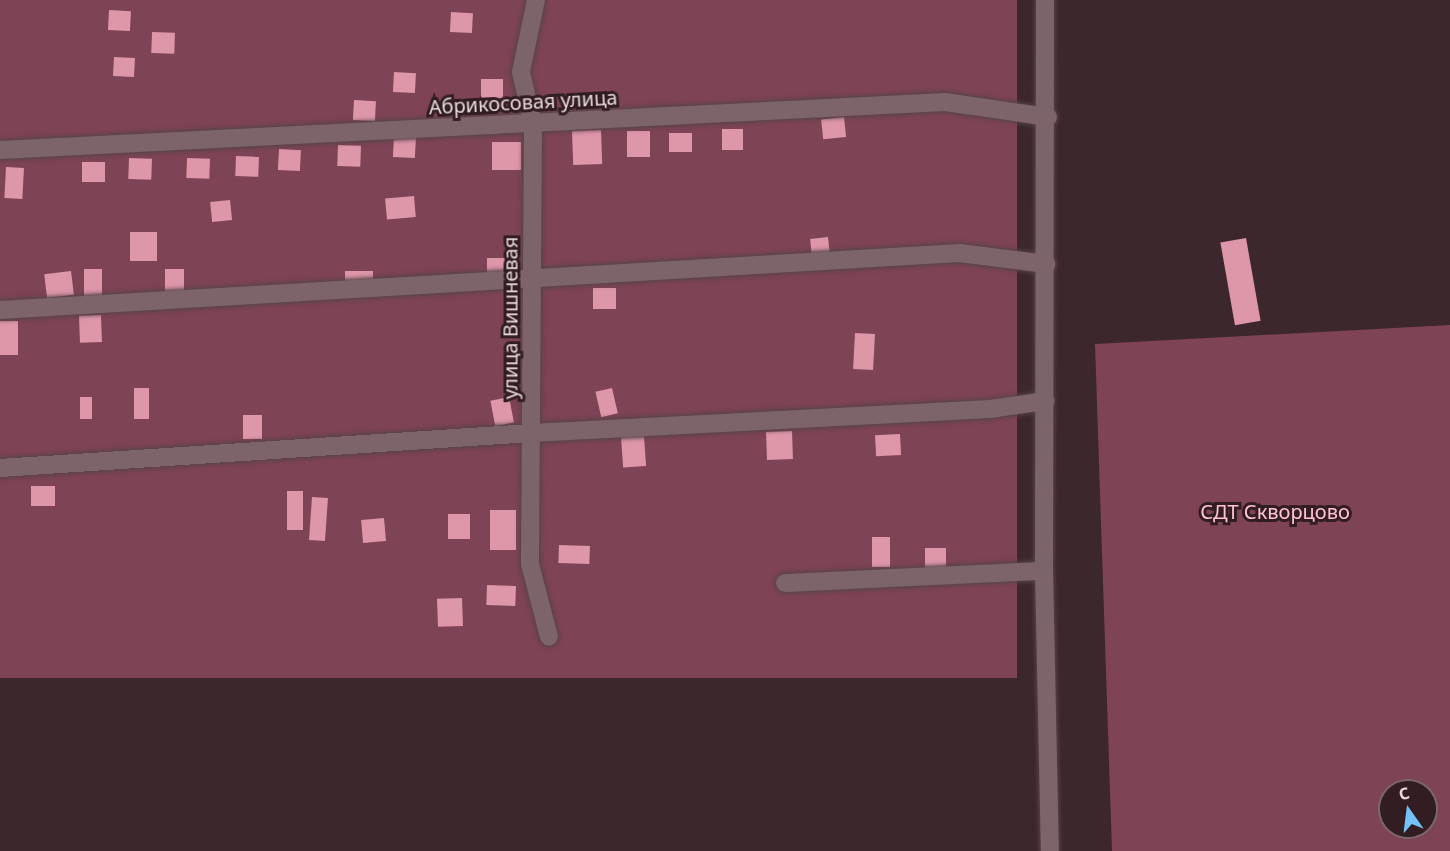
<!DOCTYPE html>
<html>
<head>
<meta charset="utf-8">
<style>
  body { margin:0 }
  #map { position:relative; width:1450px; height:851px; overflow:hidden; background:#3c272d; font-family:"Noto Sans",sans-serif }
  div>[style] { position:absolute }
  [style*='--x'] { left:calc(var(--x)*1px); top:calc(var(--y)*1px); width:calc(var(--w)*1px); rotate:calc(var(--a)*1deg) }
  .green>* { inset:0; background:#7e4354; transform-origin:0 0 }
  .building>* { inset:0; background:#de96a9; transform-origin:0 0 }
  .roads { filter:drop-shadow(0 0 2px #554448) drop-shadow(0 0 2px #554448) }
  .minor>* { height:18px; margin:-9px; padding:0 9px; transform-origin:9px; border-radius:9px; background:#7d646a }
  span { translate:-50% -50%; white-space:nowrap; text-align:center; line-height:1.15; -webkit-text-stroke:6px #321d23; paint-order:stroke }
  .street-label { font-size:20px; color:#e5d7da }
  .park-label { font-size:20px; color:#ffc2d1 }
  .north { position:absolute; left:1378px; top:779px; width:60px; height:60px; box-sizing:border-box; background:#321d23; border:2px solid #7a676c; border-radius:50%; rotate:346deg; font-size:16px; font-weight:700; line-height:24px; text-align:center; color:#e5d7da }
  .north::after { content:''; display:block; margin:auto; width:21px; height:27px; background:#73c1f5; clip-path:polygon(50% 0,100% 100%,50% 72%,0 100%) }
</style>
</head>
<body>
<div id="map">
  <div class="green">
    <i style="left:0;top:0;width:1017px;height:678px"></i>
    <i style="clip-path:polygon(evenodd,1450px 325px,1450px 851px,1112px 851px,1095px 344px,1450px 325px,1390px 791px,1426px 791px,1426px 827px,1390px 827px,1390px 791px)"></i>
  </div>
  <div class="building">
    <i style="left:109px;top:10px;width:22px;height:20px;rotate:3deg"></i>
    <i style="left:451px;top:12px;width:22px;height:20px;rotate:3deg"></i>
    <i style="left:152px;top:32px;width:23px;height:21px;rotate:2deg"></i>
    <i style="left:114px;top:57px;width:21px;height:19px;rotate:3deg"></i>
    <i style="left:394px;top:72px;width:22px;height:20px;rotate:3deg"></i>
    <i style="left:481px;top:79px;width:22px;height:19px"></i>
    <i style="left:354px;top:100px;width:22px;height:20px;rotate:3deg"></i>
    <i style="left:844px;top:117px;width:20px;height:23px;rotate:84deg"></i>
    <i style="left:722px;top:129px;width:21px;height:21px"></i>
    <i style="left:601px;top:130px;width:34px;height:29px;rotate:88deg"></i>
    <i style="left:627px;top:131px;width:23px;height:26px"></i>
    <i style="left:669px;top:133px;width:23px;height:19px"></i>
    <i style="left:394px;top:136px;width:22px;height:21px;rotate:3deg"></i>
    <i style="left:521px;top:142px;width:28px;height:29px;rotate:90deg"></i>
    <i style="left:338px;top:145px;width:23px;height:21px;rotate:2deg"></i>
    <i style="left:279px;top:149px;width:22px;height:21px;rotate:3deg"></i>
    <i style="left:236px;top:156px;width:23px;height:20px;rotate:2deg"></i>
    <i style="left:129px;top:158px;width:23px;height:21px;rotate:2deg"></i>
    <i style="left:187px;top:158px;width:23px;height:20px;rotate:2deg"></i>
    <i style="left:82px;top:162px;width:23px;height:20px"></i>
    <i style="left:6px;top:167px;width:18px;height:31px;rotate:3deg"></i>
    <i style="left:414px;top:196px;width:21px;height:29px;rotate:85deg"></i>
    <i style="left:230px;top:200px;width:20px;height:20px;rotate:84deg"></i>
    <i style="left:157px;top:232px;width:29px;height:27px;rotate:90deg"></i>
    <i style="left:828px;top:237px;width:19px;height:18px;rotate:84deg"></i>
    <i style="left:1246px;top:238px;width:84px;height:26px;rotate:80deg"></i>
    <i style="left:487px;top:258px;width:27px;height:15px"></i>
    <i style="left:84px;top:269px;width:18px;height:27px"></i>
    <i style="left:165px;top:269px;width:19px;height:22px"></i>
    <i style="left:71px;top:271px;width:24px;height:27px;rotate:83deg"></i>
    <i style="left:373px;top:271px;width:15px;height:28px;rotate:90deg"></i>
    <i style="left:593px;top:288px;width:23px;height:21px"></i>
    <i style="left:101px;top:315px;width:27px;height:22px;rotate:88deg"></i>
    <i style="left:0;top:321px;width:18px;height:34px"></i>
    <i style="left:855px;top:333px;width:20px;height:36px;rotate:3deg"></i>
    <i style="left:134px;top:388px;width:15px;height:31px"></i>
    <i style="left:612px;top:388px;width:26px;height:17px;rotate:77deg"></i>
    <i style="left:80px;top:397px;width:12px;height:22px"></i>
    <i style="left:509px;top:397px;width:26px;height:19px;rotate:79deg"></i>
    <i style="left:243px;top:415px;width:19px;height:24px"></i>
    <i style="left:792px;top:431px;width:28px;height:26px;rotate:88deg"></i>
    <i style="left:900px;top:434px;width:21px;height:25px;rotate:87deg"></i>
    <i style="left:644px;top:436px;width:30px;height:23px;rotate:86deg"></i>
    <i style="left:31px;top:486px;width:24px;height:20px"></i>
    <i style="left:287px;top:491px;width:16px;height:39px"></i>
    <i style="left:312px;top:497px;width:16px;height:43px;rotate:4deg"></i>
    <i style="left:490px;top:510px;width:26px;height:40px"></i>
    <i style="left:448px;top:514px;width:22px;height:25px"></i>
    <i style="left:384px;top:518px;width:23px;height:23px;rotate:85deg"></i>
    <i style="left:872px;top:537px;width:18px;height:30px"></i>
    <i style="left:559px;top:545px;width:31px;height:18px;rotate:2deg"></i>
    <i style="left:925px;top:548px;width:21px;height:22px"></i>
    <i style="left:487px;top:585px;width:29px;height:20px;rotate:2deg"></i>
    <i style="left:462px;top:598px;width:28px;height:25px;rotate:88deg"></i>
  </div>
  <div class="roads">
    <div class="minor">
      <i style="--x:536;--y:0;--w:74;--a:101.8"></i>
      <i style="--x:521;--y:72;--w:54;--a:77.2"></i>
      <i style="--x:533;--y:125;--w:439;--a:90.4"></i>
      <i style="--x:530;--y:564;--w:75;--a:75.4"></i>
      <i style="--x:1045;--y:0;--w:571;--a:90.1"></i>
      <i style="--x:1044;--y:571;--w:280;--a:88.8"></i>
      <i style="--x:0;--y:150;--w:946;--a:-2.91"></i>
      <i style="--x:945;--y:102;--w:104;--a:8.3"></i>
      <i style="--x:0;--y:310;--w:961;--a:-3.4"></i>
      <i style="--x:959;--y:253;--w:88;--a:7.2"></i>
      <i style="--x:0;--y:468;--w:532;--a:-3.77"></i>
      <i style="--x:531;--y:433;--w:460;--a:-3"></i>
      <i style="--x:990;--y:409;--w:56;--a:-8.3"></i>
      <i style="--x:785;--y:583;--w:259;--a:-2.7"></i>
    </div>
  </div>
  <div class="street-label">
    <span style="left:523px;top:102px;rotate:-3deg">Абрикосовая улица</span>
    <span style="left:510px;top:318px;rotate:-90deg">улица Вишневая</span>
  </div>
  <div class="park-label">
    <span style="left:1275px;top:511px">СДТ Скворцово</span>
  </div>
  <div class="north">С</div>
</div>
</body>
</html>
